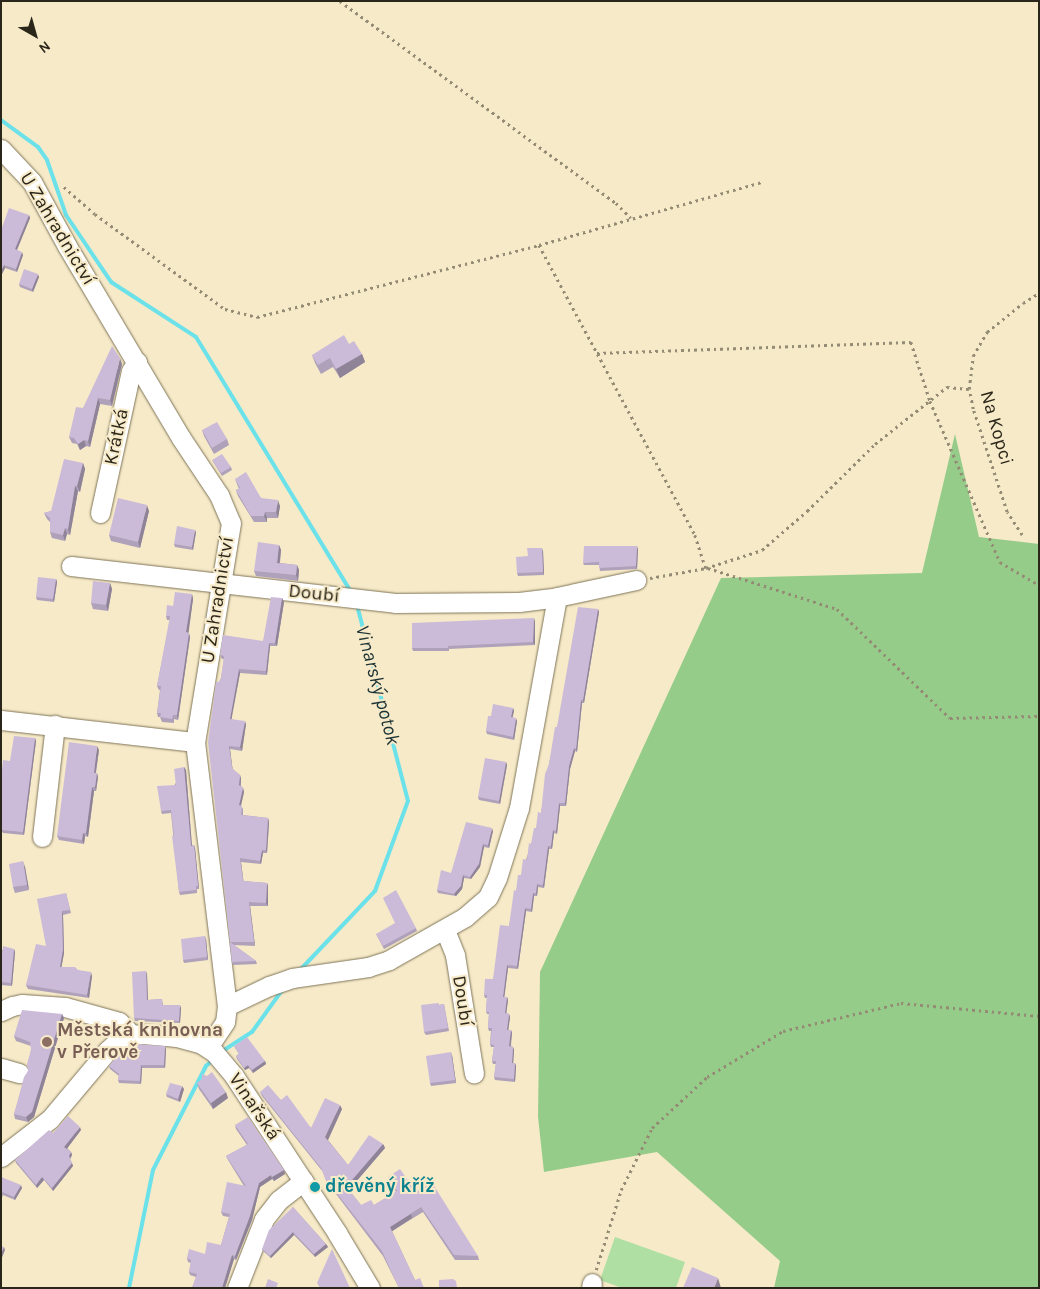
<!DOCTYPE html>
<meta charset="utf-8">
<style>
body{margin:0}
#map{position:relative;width:1040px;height:1289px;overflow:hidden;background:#f6eac9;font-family:Karla,sans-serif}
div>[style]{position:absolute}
.green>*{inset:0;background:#afdfa3}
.forest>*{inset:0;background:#96cc89}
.stream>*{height:4px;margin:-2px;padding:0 2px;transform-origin:2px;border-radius:2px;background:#6be1ea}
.path>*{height:2.5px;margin-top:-1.25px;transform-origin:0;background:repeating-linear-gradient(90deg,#948b74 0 2.5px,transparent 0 6.5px)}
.roads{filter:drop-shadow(0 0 1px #7f7457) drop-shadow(0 0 1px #7f7457)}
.minor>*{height:19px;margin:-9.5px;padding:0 9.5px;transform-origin:9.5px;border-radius:9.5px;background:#fff}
.wall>*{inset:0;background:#afa1ba}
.shaded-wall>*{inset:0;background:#8f8397}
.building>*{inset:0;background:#ccbbd8}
.dots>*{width:14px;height:14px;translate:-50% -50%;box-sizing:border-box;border:2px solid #f6eac9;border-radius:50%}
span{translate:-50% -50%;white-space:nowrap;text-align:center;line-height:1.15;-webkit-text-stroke:4px #f6eac9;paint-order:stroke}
.street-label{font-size:19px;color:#2b261a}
.education-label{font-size:19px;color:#785e54;font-weight:700}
.left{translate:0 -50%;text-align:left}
.culture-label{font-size:19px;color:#0d838f;font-weight:700}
.water-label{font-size:20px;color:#1d3234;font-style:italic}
.frame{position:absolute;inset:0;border:2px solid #2b261a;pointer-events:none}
.north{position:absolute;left:10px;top:10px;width:50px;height:50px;-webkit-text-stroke:4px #f6eac9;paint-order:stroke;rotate:142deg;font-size:14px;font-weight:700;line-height:20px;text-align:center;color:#2b261a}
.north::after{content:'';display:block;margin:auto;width:18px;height:22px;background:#2b261a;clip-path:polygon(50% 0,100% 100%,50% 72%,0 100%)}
</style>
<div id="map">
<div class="green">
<div style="clip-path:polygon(615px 1237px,685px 1262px,676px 1288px,622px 1288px,600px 1280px)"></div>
</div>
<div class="forest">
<div style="clip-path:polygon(955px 434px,979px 537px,1039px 544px,1039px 1288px,774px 1288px,780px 1261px,657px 1152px,544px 1172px,538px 1117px,540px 972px,721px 578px,922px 573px)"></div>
</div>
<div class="stream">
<div style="left:1px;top:120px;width:46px;rotate:36.1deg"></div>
<div style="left:38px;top:147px;width:16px;rotate:55deg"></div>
<div style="left:47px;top:160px;width:58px;rotate:70.9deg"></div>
<div style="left:66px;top:215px;width:81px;rotate:56.1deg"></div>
<div style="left:111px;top:282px;width:101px;rotate:32.9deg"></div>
<div style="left:196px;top:337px;width:298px;rotate:58.7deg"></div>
<div style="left:301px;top:969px;width:108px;rotate:-46.5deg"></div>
<div style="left:375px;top:891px;width:96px;rotate:-69.9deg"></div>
<div style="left:408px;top:801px;width:203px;rotate:-104.6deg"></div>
<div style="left:221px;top:1052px;width:37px;rotate:-33deg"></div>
<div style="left:252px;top:1032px;width:53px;rotate:-54.2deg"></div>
<div style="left:129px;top:1288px;width:120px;rotate:-78.5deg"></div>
<div style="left:153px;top:1170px;width:117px;rotate:-63deg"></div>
<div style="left:206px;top:1066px;width:11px;rotate:-41deg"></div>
</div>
<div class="path">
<div style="left:340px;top:1px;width:342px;rotate:36.2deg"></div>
<div style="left:616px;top:203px;width:21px;rotate:45deg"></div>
<div style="left:64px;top:187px;width:41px;rotate:41.1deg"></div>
<div style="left:95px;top:214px;width:161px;rotate:36.2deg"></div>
<div style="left:225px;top:309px;width:33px;rotate:14deg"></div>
<div style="left:257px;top:317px;width:291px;rotate:-14.3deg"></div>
<div style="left:539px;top:245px;width:232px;rotate:-15.8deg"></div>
<div style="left:539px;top:245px;width:329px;rotate:61.7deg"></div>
<div style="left:695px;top:535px;width:35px;rotate:72deg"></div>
<div style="left:597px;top:353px;width:314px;rotate:-2deg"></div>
<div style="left:911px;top:342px;width:62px;rotate:72.1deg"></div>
<div style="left:930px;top:401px;width:176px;rotate:66.5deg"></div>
<div style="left:1000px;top:562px;width:45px;rotate:30.5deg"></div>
<div style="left:1022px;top:535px;width:27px;rotate:-123deg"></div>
<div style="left:1007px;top:512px;width:108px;rotate:-108.3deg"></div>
<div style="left:973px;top:409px;width:20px;rotate:-101deg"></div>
<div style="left:969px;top:389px;width:33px;rotate:-83deg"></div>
<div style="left:973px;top:356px;width:28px;rotate:-60deg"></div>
<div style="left:987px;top:332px;width:46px;rotate:-38.9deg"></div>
<div style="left:1023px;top:303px;width:19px;rotate:-32deg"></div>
<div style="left:708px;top:568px;width:135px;rotate:17.6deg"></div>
<div style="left:837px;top:609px;width:157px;rotate:44deg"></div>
<div style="left:950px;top:718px;width:89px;rotate:-1.3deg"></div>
<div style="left:650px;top:578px;width:57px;rotate:-10.1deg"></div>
<div style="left:706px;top:568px;width:59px;rotate:-17.8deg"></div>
<div style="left:762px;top:550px;width:60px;rotate:-40.9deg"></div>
<div style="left:807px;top:511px;width:95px;rotate:-44.6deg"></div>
<div style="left:875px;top:444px;width:92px;rotate:-38.4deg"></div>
<div style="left:947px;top:387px;width:22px;rotate:5deg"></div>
<div style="left:596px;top:1270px;width:84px;rotate:-72.6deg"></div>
<div style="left:621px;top:1190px;width:69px;rotate:-63.4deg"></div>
<div style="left:652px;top:1128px;width:75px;rotate:-42.8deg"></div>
<div style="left:707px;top:1077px;width:89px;rotate:-31.2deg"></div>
<div style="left:783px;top:1031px;width:121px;rotate:-13.3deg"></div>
<div style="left:901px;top:1003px;width:139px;rotate:5.4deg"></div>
</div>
<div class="roads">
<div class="minor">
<div style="left:1px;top:149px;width:45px;rotate:46.8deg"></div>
<div style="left:32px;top:182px;width:73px;rotate:61.3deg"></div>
<div style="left:67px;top:246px;width:223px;rotate:59.3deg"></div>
<div style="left:181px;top:438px;width:69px;rotate:56.3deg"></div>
<div style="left:219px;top:495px;width:30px;rotate:67deg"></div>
<div style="left:231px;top:523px;width:222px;rotate:99.3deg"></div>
<div style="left:195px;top:742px;width:266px;rotate:83.1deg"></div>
<div style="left:227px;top:1006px;width:16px;rotate:97deg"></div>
<div style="left:225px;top:1022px;width:30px;rotate:124deg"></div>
<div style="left:100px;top:513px;width:145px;rotate:-77.7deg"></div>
<div style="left:131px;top:371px;width:11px;rotate:-56deg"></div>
<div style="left:71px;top:566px;width:326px;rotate:6.5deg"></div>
<div style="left:395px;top:603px;width:124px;rotate:-0.5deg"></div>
<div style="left:519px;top:602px;width:38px;rotate:-7deg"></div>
<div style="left:557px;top:597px;width:81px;rotate:-12.1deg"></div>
<div style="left:1px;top:720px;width:195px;rotate:6.5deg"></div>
<div style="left:42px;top:837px;width:113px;rotate:-83.4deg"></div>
<div style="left:445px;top:930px;width:27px;rotate:68deg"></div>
<div style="left:455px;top:955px;width:120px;rotate:80.9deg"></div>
<div style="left:227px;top:1006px;width:47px;rotate:-25.5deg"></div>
<div style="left:269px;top:986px;width:24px;rotate:-19deg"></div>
<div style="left:292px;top:978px;width:77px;rotate:-8.2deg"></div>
<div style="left:368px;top:967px;width:22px;rotate:-18deg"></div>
<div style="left:389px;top:960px;width:87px;rotate:-29.5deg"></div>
<div style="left:465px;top:917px;width:30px;rotate:-41deg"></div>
<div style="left:488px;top:897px;width:21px;rotate:-65deg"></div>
<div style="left:497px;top:878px;width:73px;rotate:-72.6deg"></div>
<div style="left:519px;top:808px;width:214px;rotate:-79.8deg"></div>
<div style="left:1px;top:1011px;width:12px;rotate:-24deg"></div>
<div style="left:12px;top:1006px;width:10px;rotate:-11deg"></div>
<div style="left:22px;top:1004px;width:43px;rotate:4deg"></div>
<div style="left:65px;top:1007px;width:56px;rotate:15.5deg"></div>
<div style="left:119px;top:1022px;width:18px;rotate:45deg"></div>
<div style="left:1px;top:1068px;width:19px;rotate:16deg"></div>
<div style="left:1px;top:1157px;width:62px;rotate:-37.8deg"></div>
<div style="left:50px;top:1119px;width:89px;rotate:-50deg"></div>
<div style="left:107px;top:1051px;width:18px;rotate:-43deg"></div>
<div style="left:120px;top:1039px;width:13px;rotate:-18deg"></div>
<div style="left:132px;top:1035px;width:11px;rotate:-5deg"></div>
<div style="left:143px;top:1034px;width:34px;rotate:5deg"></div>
<div style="left:177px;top:1037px;width:24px;rotate:15deg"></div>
<div style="left:200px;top:1043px;width:17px;rotate:33deg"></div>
<div style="left:214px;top:1052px;width:31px;rotate:50deg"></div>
<div style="left:234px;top:1076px;width:188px;rotate:56.7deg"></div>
<div style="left:337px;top:1233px;width:64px;rotate:59deg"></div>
<div style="left:237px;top:1288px;width:74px;rotate:-68.6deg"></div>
<div style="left:264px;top:1219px;width:24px;rotate:-52deg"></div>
<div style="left:279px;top:1200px;width:31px;rotate:-38deg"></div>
<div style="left:591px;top:1288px;width:5px;rotate:-79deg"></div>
</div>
</div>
<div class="wall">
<div style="clip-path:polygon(29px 215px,30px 218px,17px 250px,23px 255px,17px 272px,5px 268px,2px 274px,1px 274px,1px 230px)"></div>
<div style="clip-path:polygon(39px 277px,33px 292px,20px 287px,19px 284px)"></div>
<div style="clip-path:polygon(362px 354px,365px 362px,340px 378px,333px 367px,321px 374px,315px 363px,312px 355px)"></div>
<div style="clip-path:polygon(122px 364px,112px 406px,100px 404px,90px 447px,86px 446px,80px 450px,77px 444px,72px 443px,69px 437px,83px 408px)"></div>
<div style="clip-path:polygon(202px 430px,227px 439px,229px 445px,214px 454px,204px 436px)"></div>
<div style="clip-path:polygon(212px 460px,231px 467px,232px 470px,222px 476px)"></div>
<div style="clip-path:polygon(83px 463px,85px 469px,80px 492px,78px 491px,70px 535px,67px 534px,65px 541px,52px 538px,50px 532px,50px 522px,47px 519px,44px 513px,51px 511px)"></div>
<div style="clip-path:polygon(235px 479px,261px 498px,280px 506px,278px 518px,267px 518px,267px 522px,254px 522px,238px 496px,236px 490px,239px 489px)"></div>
<div style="clip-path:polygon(149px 511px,140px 548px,111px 541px,109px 535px)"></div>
<div style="clip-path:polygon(196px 532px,193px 550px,175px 547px,174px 544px)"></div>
<div style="clip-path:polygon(279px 545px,281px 550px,280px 563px,297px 565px,299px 570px,298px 581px,256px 576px,254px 571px)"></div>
<div style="clip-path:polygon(638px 549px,637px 569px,600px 571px,599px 565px,584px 565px,583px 563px)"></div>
<div style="clip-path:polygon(543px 551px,544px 575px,518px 576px,517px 573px,528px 556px)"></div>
<div style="clip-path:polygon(56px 579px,57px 582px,54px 602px,37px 600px,36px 597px)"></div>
<div style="clip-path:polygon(110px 583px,112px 589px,108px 611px,93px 609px,91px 603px)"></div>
<div style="clip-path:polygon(192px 594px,193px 599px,188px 633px,190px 637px,178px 720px,174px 719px,174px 723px,162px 722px,160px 717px,158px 717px,157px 713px,160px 690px,159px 690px,157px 686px,170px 620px,167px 620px,166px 616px,173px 606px)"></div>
<div style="clip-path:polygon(282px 598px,284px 602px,277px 646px,270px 646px,267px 675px,240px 673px,231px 719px,246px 724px,242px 751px,230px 749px,232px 769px,240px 775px,241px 779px,241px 786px,243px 788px,244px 792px,241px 806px,243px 809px,243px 815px,268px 818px,269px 822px,267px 853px,263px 853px,261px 864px,241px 862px,243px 881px,267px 883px,268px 886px,268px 906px,250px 906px,255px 946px,234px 945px,256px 961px,257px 964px,233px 965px,232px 962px,230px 943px,219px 682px,221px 678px,224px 659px,222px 659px,220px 655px,263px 641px)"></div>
<div style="clip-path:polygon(598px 609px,599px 612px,584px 703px,582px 703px,577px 752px,575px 751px,570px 769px,566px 806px,560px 806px,557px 834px,554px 833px,552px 849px,549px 849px,544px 888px,538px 887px,537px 896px,534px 896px,532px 912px,526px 911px,518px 969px,508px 968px,504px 997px,507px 997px,508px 1000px,506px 1013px,509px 1014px,510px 1017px,508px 1030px,511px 1030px,512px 1033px,511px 1046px,513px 1047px,514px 1050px,513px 1063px,515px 1063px,516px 1066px,515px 1082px,495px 1080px,494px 1077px,496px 1064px,493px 1064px,492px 1061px,494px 1047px,491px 1047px,490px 1044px,491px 1031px,489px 1031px,488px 1028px,489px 1014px,487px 1014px,486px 1011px,487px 998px,485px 998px,484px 995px,493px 979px,509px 926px,516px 891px,541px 813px,549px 764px,557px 727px)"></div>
<div style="clip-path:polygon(535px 621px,535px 645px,449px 649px,449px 651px,413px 651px,412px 648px)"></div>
<div style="clip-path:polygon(513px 708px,514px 711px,512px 717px,517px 721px,514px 740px,487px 734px,486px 731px,491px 716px)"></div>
<div style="clip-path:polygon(35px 738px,36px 741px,24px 835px,3px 833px,1px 830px,1px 779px,10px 761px)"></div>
<div style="clip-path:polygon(99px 750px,96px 773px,97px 773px,98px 777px,96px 791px,94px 791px,88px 837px,85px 836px,84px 844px,59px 840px,57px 836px)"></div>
<div style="clip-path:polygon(506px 762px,507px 765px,500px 804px,479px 800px,478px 797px)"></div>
<div style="clip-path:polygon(184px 767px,186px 770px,192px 845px,194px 845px,195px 848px,199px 889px,197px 889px,197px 893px,180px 895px,179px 892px,171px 813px,162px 814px,161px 811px)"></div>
<div style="clip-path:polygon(493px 831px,489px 848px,484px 847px,480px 867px,471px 879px,464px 878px,462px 889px,456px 896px,438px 893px,437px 890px,451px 873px)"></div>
<div style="clip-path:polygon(25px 867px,29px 890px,15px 893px,13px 887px)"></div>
<div style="clip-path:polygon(66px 893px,71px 913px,63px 915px,64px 953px,61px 967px,78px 970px,92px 976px,89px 998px,28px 989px,26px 985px,46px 946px)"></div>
<div style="clip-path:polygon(416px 928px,417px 931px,384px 949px,376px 934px)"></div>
<div style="clip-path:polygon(206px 939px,208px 960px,184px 963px,183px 960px)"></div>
<div style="clip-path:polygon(14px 949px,15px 952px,12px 986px,1px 985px,1px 950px)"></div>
<div style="clip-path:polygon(147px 974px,148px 1000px,162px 999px,163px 1005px,181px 1008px,180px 1023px,135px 1021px,134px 1018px)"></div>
<div style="clip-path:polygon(438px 1003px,439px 1005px,444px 1004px,449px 1031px,426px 1035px,424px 1032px)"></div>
<div style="clip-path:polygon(62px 1014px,64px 1018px,34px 1117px,28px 1122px,15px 1119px,14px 1114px,28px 1071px,31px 1050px,31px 1046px,16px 1041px,14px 1036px)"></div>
<div style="clip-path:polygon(234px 1046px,265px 1061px,266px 1064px,253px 1073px,249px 1068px,245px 1070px,237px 1059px,236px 1056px,239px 1054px)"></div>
<div style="clip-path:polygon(166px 1049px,165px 1068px,142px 1068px,141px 1084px,119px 1083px,118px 1080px,119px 1076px,110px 1069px,109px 1066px)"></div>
<div style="clip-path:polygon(452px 1055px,456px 1083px,431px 1086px,430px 1083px)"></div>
<div style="clip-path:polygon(197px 1083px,228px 1098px,213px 1109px,199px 1089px)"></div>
<div style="clip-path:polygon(184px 1089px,180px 1102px,167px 1097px,166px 1094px)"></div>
<div style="clip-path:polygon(260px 1092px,281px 1100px,311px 1128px,342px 1109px,328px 1140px,348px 1165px,383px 1144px,385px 1148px,349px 1190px,361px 1205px,374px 1205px,396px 1192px,389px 1181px,388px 1177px,416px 1192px,478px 1256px,479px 1260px,455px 1260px,423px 1212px,392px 1231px,415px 1280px,424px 1288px,399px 1288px,383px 1256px,333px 1190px,330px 1192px,323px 1172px,262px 1096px)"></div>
<div style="clip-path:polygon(235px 1125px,284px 1170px,285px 1174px,274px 1181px,272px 1179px,260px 1187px,252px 1220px,236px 1260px,234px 1259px,225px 1288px,192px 1288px,196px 1277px,190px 1275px,189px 1272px,191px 1263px,188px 1262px,187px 1258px,205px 1254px,221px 1245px,229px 1217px,223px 1216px,221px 1212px,244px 1186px,228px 1160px,226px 1156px,247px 1145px,236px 1129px)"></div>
<div style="clip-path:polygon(81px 1130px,67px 1148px,71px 1152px,72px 1155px,70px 1159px,73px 1166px,53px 1191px,44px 1180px,37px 1188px,16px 1163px,15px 1160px,53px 1133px)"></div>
<div style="clip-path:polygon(1px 1177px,22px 1188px,15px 1200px,3px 1195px,1px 1200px)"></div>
<div style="clip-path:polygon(293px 1207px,326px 1244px,328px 1247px,315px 1257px,294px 1235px,271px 1258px,263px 1251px,262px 1249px)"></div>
</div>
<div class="shaded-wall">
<div style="clip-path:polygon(29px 215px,30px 218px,16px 252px,15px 249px)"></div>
<div style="clip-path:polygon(22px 252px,23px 255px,17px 272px,16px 269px)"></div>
<div style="clip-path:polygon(4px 265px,5px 268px,2px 274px,1px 271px)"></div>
<div style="clip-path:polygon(38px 274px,39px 277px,33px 292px,32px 289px)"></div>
<div style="clip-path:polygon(362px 354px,365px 362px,340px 378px,336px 369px)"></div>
<div style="clip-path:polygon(120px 358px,122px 364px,112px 406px,110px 400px)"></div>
<div style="clip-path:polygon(98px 398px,100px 404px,90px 447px,88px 441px)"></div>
<div style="clip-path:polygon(84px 440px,86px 446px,80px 450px,78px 444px)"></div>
<div style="clip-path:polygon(83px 463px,85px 469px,80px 492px,77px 486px)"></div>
<div style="clip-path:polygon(75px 486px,78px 491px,70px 535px,68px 529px)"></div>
<div style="clip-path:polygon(278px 500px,280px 506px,278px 518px,276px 512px)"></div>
<div style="clip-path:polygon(147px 505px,149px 511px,140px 548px,138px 542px)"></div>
<div style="clip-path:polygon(265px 512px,267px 518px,267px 522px,264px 516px)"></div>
<div style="clip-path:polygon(65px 528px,67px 534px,65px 541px,63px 535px)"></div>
<div style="clip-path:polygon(195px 530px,196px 532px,193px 550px,192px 547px)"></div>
<div style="clip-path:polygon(279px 545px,281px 550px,279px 568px,277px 563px)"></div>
<div style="clip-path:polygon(637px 546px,638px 549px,637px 569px,636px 566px)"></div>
<div style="clip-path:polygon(542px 548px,543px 551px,544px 575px,543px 572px)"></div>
<div style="clip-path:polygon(297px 565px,299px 570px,298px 581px,296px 575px)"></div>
<div style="clip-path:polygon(56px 579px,57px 582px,54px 602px,53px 599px)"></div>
<div style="clip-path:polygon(110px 583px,112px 589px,108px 611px,106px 605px)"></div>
<div style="clip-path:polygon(192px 594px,193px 599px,188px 637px,186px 632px)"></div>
<div style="clip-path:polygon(282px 598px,284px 602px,277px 646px,275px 643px)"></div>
<div style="clip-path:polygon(598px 609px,599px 612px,584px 703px,583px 700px)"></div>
<div style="clip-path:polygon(534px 618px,535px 621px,535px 645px,533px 642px)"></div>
<div style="clip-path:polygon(189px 633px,190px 637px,178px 720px,177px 715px)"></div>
<div style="clip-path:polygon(269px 643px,270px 646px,267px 675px,266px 671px)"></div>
<div style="clip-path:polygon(239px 669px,240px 673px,231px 722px,230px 719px)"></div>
<div style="clip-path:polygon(581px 700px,582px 703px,577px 752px,576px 749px)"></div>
<div style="clip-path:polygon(513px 708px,514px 711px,512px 720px,511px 717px)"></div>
<div style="clip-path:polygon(516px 718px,517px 721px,514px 740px,513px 737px)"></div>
<div style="clip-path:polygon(245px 721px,246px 724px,242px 751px,240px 747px)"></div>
<div style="clip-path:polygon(35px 738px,36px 741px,24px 835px,23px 832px)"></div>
<div style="clip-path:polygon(97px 746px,99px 750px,95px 777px,94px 773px)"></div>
<div style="clip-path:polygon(229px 746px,230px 749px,233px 772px,232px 768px)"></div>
<div style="clip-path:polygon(574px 748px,575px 751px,570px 769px,566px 806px,565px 803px,569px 766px)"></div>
<div style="clip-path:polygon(506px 762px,507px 765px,500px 804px,499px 801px)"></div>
<div style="clip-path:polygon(184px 767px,186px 770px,192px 848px,191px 846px)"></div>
<div style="clip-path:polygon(97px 773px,98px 777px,96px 791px,95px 787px)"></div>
<div style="clip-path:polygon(240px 775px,241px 779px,240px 788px,239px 785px)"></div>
<div style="clip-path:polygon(92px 787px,94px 791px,88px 837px,86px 833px)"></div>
<div style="clip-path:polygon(243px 788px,244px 792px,240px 809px,239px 805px)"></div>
<div style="clip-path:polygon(559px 803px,560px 806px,557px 834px,556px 831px)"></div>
<div style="clip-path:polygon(268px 818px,269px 822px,267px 853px,266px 850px)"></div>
<div style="clip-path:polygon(492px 828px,493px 831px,489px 848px,488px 845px)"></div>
<div style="clip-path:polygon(553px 830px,554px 833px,552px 849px,551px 846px)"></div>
<div style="clip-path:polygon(83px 833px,85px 836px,84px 844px,82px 840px)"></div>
<div style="clip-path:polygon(483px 844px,484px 847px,480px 867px,471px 879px,470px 877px)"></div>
<div style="clip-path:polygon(194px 845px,195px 848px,199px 889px,198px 886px)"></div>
<div style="clip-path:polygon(548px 846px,549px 849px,544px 888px,543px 885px)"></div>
<div style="clip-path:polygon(262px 850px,263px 853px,261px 864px,260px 861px)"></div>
<div style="clip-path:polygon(240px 858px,241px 862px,244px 885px,243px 881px)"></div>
<div style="clip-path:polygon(23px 861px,25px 867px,29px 890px,27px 885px)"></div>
<div style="clip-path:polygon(463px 875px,464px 878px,462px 889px,456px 896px,454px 894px)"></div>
<div style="clip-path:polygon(267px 883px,268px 886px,268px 906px,266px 903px)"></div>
<div style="clip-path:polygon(537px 884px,538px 887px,537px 896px,536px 893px)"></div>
<div style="clip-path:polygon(533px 893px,534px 896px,532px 912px,531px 909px)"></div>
<div style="clip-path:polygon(249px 902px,250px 906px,255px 946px,254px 942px)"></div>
<div style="clip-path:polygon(525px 908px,526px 911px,518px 969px,517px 966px)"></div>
<div style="clip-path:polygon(62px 911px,63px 915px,64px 953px,61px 970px,60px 967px)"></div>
<div style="clip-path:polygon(205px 936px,206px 939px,208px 960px,207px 957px)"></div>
<div style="clip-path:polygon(14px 949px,15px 952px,12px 986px,11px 983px)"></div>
<div style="clip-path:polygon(507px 965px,508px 968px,504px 1000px,503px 997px)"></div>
<div style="clip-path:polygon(146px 971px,147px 974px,148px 1003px,147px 1000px)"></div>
<div style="clip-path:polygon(91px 972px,92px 976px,89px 998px,87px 995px)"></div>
<div style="clip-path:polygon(507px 997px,508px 1000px,506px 1016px,505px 1013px)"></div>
<div style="clip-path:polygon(180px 1005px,181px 1008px,180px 1023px,179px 1021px)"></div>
<div style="clip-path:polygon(62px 1014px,64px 1018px,34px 1117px,28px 1122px,26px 1117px)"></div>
<div style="clip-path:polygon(509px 1014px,510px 1017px,508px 1033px,507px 1030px)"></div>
<div style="clip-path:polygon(511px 1030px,512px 1033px,510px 1049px,509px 1046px)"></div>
<div style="clip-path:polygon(165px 1046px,166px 1049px,165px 1068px,164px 1065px)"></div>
<div style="clip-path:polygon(513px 1047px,514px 1050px,513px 1066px,512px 1063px)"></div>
<div style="clip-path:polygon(451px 1052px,452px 1055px,456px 1083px,455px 1080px)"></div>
<div style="clip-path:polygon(265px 1061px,266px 1064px,253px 1073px,252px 1070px)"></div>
<div style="clip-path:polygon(515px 1063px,516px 1066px,515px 1082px,514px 1079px)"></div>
<div style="clip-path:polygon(141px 1065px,142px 1068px,141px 1084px,140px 1081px)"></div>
<div style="clip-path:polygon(248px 1065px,249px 1068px,245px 1070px,244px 1068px)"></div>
<div style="clip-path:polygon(182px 1086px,184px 1089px,180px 1102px,178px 1099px)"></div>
<div style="clip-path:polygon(226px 1092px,228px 1098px,213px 1109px,211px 1103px)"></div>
<div style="clip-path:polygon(340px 1105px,342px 1109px,327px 1142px,325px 1137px)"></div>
<div style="clip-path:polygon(80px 1127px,81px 1130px,66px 1150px,64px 1147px)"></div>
<div style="clip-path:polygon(383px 1144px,385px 1148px,348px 1191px,346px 1187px)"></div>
<div style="clip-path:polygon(71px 1152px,72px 1155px,70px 1159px,69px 1156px)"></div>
<div style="clip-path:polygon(72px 1163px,73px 1166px,53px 1191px,52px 1188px)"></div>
<div style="clip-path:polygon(284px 1170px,285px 1174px,274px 1181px,272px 1177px)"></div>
<div style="clip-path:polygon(271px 1175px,272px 1179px,260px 1187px,252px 1220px,236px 1260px,235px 1256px,259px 1183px)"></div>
<div style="clip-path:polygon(42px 1177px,44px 1180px,37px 1188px,36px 1185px)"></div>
<div style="clip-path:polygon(21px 1185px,22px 1188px,15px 1200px,14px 1197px)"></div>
<div style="clip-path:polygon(331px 1186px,333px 1190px,330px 1192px,329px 1188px)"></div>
<div style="clip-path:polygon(411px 1214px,412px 1218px,391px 1232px,390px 1227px)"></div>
<div style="clip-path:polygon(293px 1232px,294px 1235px,271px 1258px,270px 1256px)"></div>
<div style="clip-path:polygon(326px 1244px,328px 1247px,315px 1257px,314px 1254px)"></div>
<div style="clip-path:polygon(4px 1247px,5px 1250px,1px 1260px,1px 1253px)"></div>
<div style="clip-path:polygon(232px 1255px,234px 1259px,225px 1288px,222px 1288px)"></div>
<div style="clip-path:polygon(718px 1278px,721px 1288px,714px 1288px)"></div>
</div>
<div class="building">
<div style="clip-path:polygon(9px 208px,29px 215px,15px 249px,22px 252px,16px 269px,4px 265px,1px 271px,1px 230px)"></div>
<div style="clip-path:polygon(24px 269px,38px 274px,32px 289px,19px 284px)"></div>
<div style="clip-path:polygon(344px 335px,349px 344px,354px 341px,362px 354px,336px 369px,330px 358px,318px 365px,312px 355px)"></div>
<div style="clip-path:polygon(112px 346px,120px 358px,110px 400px,98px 398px,88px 441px,84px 440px,78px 444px,74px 438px,69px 437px,76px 407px,83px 408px)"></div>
<div style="clip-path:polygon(217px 422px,227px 439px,212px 448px,202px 430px)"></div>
<div style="clip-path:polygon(222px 454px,231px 467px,221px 473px,212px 460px)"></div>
<div style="clip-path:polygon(64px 459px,83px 463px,77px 486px,75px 486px,68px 529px,65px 528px,63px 535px,50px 532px,50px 518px,44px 513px,51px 511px)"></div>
<div style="clip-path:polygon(246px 472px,261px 498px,278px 500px,276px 512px,265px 512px,264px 516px,251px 516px,236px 490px,240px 488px,235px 479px)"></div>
<div style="clip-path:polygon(118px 498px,147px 505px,138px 542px,109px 535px)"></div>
<div style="clip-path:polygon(177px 526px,195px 530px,192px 547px,174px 544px)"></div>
<div style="clip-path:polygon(258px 542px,279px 545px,277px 563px,297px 565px,296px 575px,254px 571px)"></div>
<div style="clip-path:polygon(584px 546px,637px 546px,636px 566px,599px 568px,599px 562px,583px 563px)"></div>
<div style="clip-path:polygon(527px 548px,542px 548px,543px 572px,517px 573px,516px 557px,528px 556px)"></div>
<div style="clip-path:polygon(38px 577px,56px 579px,53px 599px,36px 597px)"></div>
<div style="clip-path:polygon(93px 581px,110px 583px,106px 605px,91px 603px)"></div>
<div style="clip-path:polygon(175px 592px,192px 594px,186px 632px,189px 633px,177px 715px,173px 715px,172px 719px,160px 717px,161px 713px,157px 713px,161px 686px,157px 686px,170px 616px,166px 616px,167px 605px,173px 606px)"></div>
<div style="clip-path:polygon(271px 597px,282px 598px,275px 643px,269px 643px,266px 671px,239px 669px,230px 719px,245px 721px,240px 747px,229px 746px,232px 768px,240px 775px,239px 785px,243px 788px,239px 805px,242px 806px,241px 815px,268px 818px,266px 850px,262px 850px,260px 861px,240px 858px,243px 881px,267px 883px,266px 903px,249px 902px,254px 942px,230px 942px,208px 742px,216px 682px,219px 682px,221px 678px,224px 656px,220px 655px,223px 635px,263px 641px)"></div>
<div style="clip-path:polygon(578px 607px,598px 609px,583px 700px,581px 700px,576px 749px,574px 748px,569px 766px,565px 803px,559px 803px,556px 831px,553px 830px,551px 846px,548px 846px,543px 885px,537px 884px,536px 893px,533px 893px,531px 909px,525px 908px,517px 966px,507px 965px,503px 997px,507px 997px,505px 1013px,509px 1014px,507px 1030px,511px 1030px,509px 1046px,513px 1047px,512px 1063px,515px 1063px,514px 1079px,494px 1077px,496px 1061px,492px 1061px,494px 1045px,490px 1044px,492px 1028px,488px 1028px,489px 1012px,486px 1011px,487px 995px,484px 995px,485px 979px,493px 979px,500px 925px,509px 926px,514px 890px,516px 891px,518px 875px,521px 875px,523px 859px,527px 860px,529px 843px,531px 844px,534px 828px,536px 828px,538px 812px,541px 813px,545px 774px,549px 764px,555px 727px,557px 727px)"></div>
<div style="clip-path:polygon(534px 618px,533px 642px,448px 646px,448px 648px,412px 648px,412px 623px)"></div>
<div style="clip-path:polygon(493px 704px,513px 708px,511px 717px,516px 718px,513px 737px,486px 731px,488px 716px,491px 716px)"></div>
<div style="clip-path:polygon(14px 736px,35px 738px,23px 832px,2px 830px,2px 827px,1px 827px,1px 779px,3px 760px,10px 761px)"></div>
<div style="clip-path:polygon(69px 742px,97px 746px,94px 773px,97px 773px,95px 787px,92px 787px,86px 833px,83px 833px,82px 840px,57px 836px)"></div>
<div style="clip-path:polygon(485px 758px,506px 762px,499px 801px,478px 797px)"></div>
<div style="clip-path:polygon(184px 767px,191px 846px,194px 845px,198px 886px,196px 886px,196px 890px,179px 892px,172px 836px,174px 836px,171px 810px,161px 811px,157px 786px,176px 785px,174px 769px)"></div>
<div style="clip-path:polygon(466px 822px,492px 828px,488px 845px,483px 844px,479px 864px,470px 877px,463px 875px,461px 886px,454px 894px,437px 890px,441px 870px,451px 873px)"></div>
<div style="clip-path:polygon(23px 861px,27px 885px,13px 887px,9px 864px)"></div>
<div style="clip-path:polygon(396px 890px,416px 928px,383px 946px,376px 934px,395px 923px,383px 898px)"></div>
<div style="clip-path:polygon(66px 893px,70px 910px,62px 911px,63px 950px,60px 967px,75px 967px,78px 970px,91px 972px,87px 995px,26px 985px,36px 944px,46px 946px,37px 899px)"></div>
<div style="clip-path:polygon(205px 936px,207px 957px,183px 960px,181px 939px)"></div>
<div style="clip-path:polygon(230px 942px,256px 961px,232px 962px)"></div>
<div style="clip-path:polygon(3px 946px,14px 949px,11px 983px,1px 982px,1px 950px,3px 951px)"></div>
<div style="clip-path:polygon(146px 971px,147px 1000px,162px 999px,162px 1005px,180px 1005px,179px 1021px,134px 1018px,132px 972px)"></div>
<div style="clip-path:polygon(438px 1003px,439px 1005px,444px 1004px,448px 1028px,424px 1032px,421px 1005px)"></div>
<div style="clip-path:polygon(22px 1010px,62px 1014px,32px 1112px,26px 1117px,14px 1114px,24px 1077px,28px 1071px,27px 1064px,31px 1050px,30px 1042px,14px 1036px)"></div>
<div style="clip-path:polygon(247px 1037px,265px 1061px,252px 1070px,248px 1065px,244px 1068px,236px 1056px,239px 1054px,234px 1046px)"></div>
<div style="clip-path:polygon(130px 1044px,165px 1046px,164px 1065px,141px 1065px,140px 1081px,118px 1080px,119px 1074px,109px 1066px,118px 1055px)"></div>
<div style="clip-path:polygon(451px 1052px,455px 1080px,430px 1083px,426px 1056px)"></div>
<div style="clip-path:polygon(212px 1072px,226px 1092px,211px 1103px,197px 1083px,202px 1079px,202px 1074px,207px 1076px)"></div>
<div style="clip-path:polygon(170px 1083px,182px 1086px,178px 1099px,166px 1094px)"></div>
<div style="clip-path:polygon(268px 1085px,281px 1100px,287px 1095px,311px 1128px,325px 1098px,340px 1105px,325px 1137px,348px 1165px,369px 1135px,383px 1144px,346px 1187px,361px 1205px,371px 1200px,374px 1205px,397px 1191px,388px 1177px,400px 1169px,416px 1192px,431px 1181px,478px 1256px,454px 1255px,421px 1207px,390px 1227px,415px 1280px,420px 1278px,424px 1288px,399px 1288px,382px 1251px,331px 1186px,329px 1188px,321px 1168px,260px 1092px)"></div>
<div style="clip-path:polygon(68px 1116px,80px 1127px,64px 1147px,71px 1152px,69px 1156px,72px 1163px,52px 1188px,42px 1177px,36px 1185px,15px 1160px,49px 1130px,53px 1133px)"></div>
<div style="clip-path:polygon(248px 1117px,284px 1170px,272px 1177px,271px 1175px,259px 1183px,250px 1216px,235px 1256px,232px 1255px,222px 1288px,192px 1288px,197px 1274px,189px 1272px,191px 1260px,187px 1258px,189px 1249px,205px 1254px,207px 1242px,221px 1245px,230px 1214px,221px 1212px,227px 1182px,246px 1186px,226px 1156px,248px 1144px,235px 1125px)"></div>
<div style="clip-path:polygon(1px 1177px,21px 1185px,14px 1197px,2px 1192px,1px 1194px)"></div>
<div style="clip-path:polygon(293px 1207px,326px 1244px,314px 1254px,293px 1232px,270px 1256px,262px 1249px,269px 1230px)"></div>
<div style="clip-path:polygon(1px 1246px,4px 1247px,1px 1253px)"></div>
<div style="clip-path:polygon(332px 1249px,350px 1288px,320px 1288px,317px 1283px)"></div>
<div style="clip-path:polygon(692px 1267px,718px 1278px,714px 1288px,683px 1288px)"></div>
<div style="clip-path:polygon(268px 1279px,278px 1283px,276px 1288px,265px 1288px)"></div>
<div style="clip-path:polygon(453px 1279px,456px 1281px,457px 1288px,439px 1288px,439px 1280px)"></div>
</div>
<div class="dots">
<div style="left:47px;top:1042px;background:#8d6e63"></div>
<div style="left:315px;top:1187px;background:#0f9aa8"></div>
</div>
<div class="street-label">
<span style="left:57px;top:229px;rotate:59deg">U Zahradnictví</span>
<span style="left:996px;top:428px;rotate:74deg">Na Kopci</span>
<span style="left:117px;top:437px;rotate:-78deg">Krátká</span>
<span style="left:314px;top:594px;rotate:6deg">Doubí</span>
<span style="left:218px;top:600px;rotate:-81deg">U Zahradnictví</span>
<span style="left:462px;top:1001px;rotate:81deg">Doubí</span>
<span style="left:254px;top:1107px;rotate:56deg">Vinařská</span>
</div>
<div class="education-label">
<span class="left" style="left:57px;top:1042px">Městská knihovna<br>v Přerově</span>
</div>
<div class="culture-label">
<span class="left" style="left:325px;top:1187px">dřevěný kříž</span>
</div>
<div class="water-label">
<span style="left:378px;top:685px;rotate:75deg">Vinarský potok</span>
</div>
<div class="frame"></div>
<div class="north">N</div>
</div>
